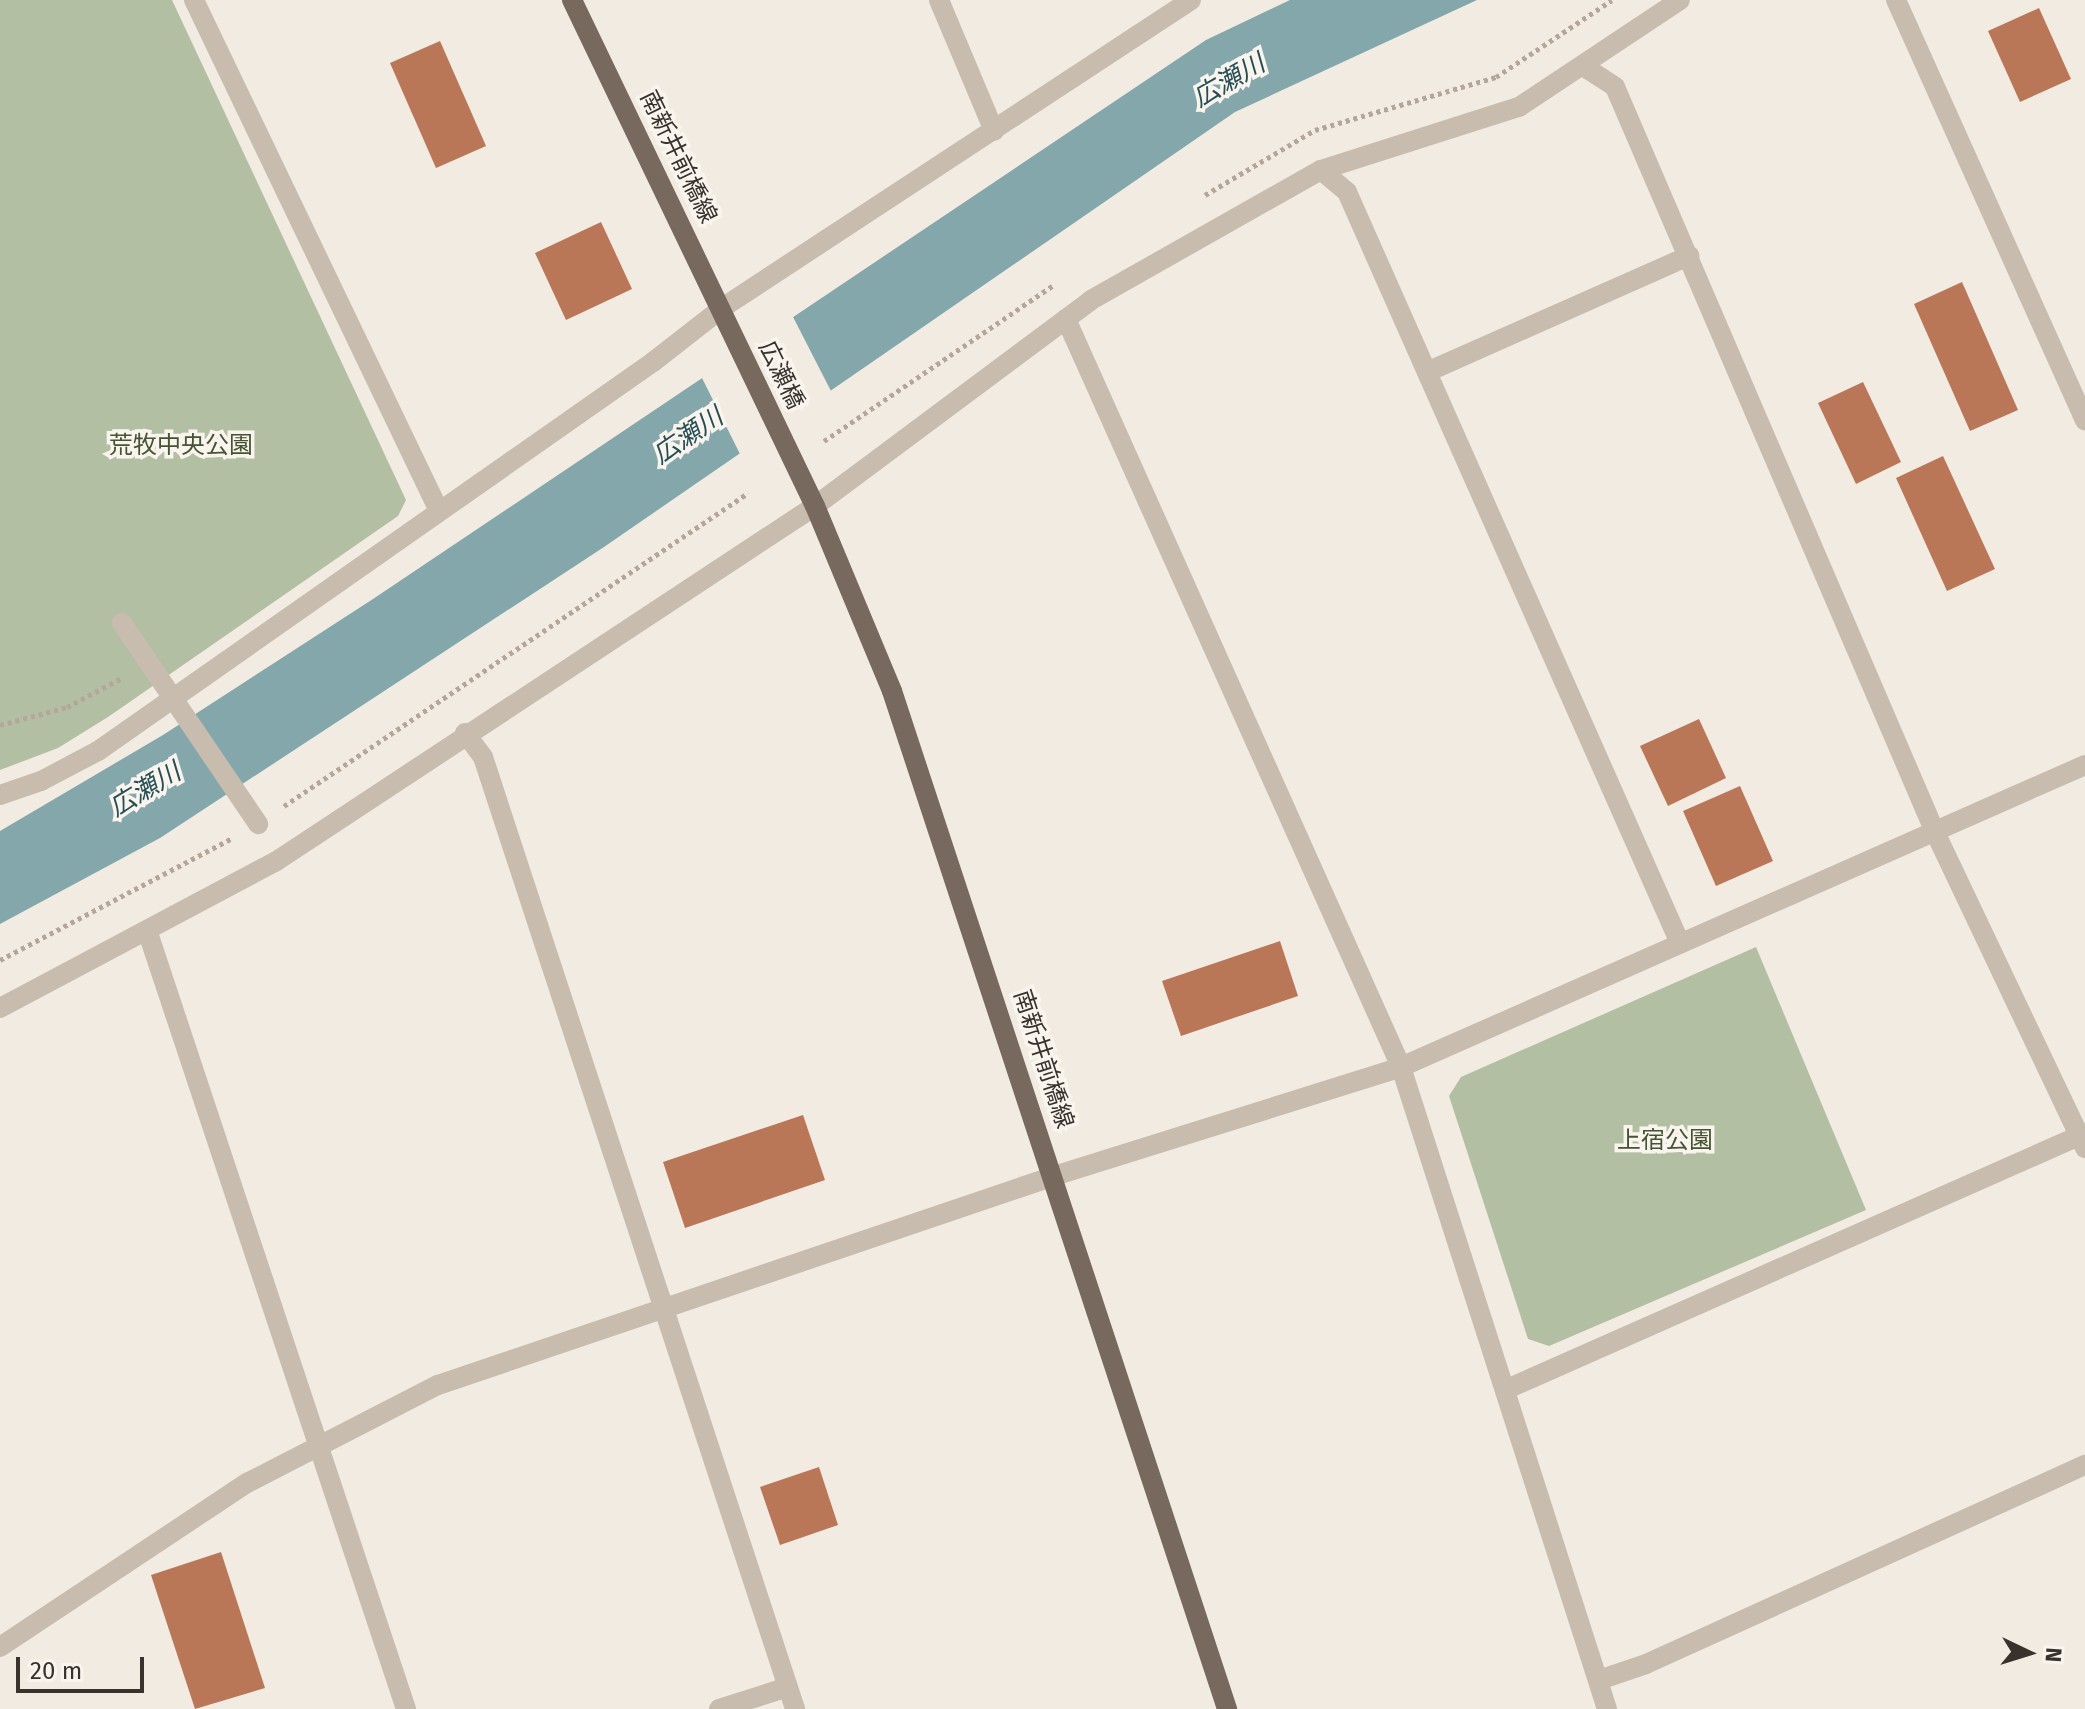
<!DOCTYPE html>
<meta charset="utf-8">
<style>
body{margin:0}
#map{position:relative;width:2085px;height:1709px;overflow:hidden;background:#f1ebe2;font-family:"Fira Sans","Noto Sans JP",sans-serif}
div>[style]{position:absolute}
.green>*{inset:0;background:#b3bfa3}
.water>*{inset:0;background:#84a7ab}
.pier>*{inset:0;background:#f1ebe2}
.building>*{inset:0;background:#b97758}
.path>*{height:5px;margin-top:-2.5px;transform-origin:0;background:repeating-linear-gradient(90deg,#b4a799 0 4px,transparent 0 8px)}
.minor>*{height:20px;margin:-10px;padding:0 10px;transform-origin:10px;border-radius:10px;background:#c8bcaf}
.major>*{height:20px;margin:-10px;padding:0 10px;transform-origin:10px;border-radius:10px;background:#78695f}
span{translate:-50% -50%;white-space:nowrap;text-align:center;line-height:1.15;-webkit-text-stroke:7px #f9f5ee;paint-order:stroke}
.street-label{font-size:24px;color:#38312c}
.park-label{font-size:24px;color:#455432}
.water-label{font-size:26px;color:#264f55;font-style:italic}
.north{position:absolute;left:1989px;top:1613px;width:80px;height:80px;-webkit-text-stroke:6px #f9f5ee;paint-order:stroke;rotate:94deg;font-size:22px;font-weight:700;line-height:32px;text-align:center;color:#38312c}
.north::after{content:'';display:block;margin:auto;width:28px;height:36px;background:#38312c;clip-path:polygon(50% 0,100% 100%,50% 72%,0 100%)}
.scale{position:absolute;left:16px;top:1657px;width:128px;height:36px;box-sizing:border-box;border:4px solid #38312c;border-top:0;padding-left:10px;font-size:24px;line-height:28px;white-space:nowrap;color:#38312c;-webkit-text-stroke:6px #f9f5ee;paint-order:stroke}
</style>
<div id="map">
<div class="green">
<div style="clip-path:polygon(0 0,172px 0,406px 500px,398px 516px,108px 717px,58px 748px,0 770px)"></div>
<div style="clip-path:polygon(1756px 947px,1866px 1210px,1549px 1346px,1528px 1339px,1449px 1096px,1461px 1077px)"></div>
</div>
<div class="water">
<div style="clip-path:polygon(1290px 0,1477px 0,1235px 112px,604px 547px,160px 838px,0 924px,0 831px,163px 735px,373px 599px,1206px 40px)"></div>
</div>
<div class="pier">
<div style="clip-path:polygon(791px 313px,832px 393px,741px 456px,700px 374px)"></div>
</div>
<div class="building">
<div style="clip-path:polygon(2039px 8px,2071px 79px,2020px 102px,1988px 31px)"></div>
<div style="clip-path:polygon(440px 41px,486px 146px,436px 168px,390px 63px)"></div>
<div style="clip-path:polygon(601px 222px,632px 289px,566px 320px,535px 253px)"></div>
<div style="clip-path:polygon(1962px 282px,2018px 410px,1970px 431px,1914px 304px)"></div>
<div style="clip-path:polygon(1863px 382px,1901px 462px,1856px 484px,1818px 403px)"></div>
<div style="clip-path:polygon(1943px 456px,1995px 569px,1947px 591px,1896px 478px)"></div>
<div style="clip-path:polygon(1699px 719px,1726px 778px,1668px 806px,1640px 746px)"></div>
<div style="clip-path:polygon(1740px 786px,1773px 861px,1716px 886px,1683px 811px)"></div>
<div style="clip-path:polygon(1280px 941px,1298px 996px,1181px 1036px,1162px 981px)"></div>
<div style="clip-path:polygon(803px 1115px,825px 1180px,685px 1228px,663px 1162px)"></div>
<div style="clip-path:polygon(819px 1467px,838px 1525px,780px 1545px,760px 1487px)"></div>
<div style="clip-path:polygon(221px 1552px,265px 1688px,195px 1709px,151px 1575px)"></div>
</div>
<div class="path">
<div style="left:1205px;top:195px;width:128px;rotate:-30.6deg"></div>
<div style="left:1315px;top:130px;width:189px;rotate:-16.3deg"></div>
<div style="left:1496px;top:77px;width:139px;rotate:-33.6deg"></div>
<div style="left:824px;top:441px;width:276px;rotate:-34.2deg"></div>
<div style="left:0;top:725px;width:69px;rotate:-15deg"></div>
<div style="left:67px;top:707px;width:62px;rotate:-27.8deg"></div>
<div style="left:284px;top:806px;width:560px;rotate:-34deg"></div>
<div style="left:0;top:960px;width:262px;rotate:-27.7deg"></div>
</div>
<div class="minor">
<div style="left:194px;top:0;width:567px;rotate:64.38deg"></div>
<div style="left:939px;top:0;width:142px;rotate:67.2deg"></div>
<div style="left:1896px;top:0;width:461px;rotate:65.8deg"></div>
<div style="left:1583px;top:66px;width:38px;rotate:33deg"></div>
<div style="left:1615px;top:87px;width:811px;rotate:66.76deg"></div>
<div style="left:1935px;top:832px;width:350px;rotate:64.6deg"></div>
<div style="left:1321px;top:170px;width:34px;rotate:40deg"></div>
<div style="left:1347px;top:192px;width:822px;rotate:66.09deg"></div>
<div style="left:1066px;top:319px;width:820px;rotate:65.87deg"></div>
<div style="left:1401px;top:1067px;width:674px;rotate:72.21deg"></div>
<div style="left:1427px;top:372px;width:287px;rotate:-23.9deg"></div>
<div style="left:122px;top:623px;width:243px;rotate:55.9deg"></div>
<div style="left:465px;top:733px;width:30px;rotate:53deg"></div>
<div style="left:483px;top:757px;width:1002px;rotate:71.85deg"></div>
<div style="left:0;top:795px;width:43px;rotate:-18.9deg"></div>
<div style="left:41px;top:781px;width:64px;rotate:-27.8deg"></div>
<div style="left:98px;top:751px;width:678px;rotate:-35.03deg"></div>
<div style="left:653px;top:362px;width:88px;rotate:-38deg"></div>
<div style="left:722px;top:308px;width:561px;rotate:-33.29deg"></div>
<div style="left:148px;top:933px;width:818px;rotate:71.61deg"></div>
<div style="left:0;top:1008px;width:311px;rotate:-28deg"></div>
<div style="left:275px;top:862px;width:647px;rotate:-33.4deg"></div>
<div style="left:815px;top:506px;width:344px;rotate:-36.7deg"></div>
<div style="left:1091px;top:300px;width:264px;rotate:-29.5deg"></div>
<div style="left:1321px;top:170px;width:208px;rotate:-17.7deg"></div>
<div style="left:1519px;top:107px;width:193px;rotate:-33.6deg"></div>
<div style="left:1507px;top:1389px;width:625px;rotate:-23.86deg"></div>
<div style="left:0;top:1647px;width:296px;rotate:-33.6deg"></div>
<div style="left:247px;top:1483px;width:215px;rotate:-27.2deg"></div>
<div style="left:438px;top:1385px;width:650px;rotate:-18.74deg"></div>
<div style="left:1054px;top:1176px;width:364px;rotate:-17.4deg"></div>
<div style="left:1401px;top:1067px;width:748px;rotate:-23.82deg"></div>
<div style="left:1602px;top:1679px;width:46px;rotate:-18.8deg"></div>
<div style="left:1646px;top:1664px;width:482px;rotate:-24.4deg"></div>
<div style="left:719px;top:1709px;width:72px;rotate:-17.7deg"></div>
</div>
<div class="major">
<div style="left:572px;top:0;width:561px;rotate:64.35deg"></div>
<div style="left:815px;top:506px;width:200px;rotate:67.4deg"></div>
<div style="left:892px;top:691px;width:1072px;rotate:71.78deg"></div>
</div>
<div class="street-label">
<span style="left:678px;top:157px;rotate:64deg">南新井前橋線</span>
<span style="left:781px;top:375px;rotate:64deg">広瀬橋</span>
<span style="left:1043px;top:1059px;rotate:72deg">南新井前橋線</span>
</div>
<div class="park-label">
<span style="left:181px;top:446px">荒牧中央公園</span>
<span style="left:1665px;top:1141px">上宿公園</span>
</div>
<div class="water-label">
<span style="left:1229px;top:81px;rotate:-30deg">広瀬川</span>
<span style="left:688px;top:436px;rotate:-34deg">広瀬川</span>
<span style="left:145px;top:790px;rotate:-31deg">広瀬川</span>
</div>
<div class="north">N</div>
<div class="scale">20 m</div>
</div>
